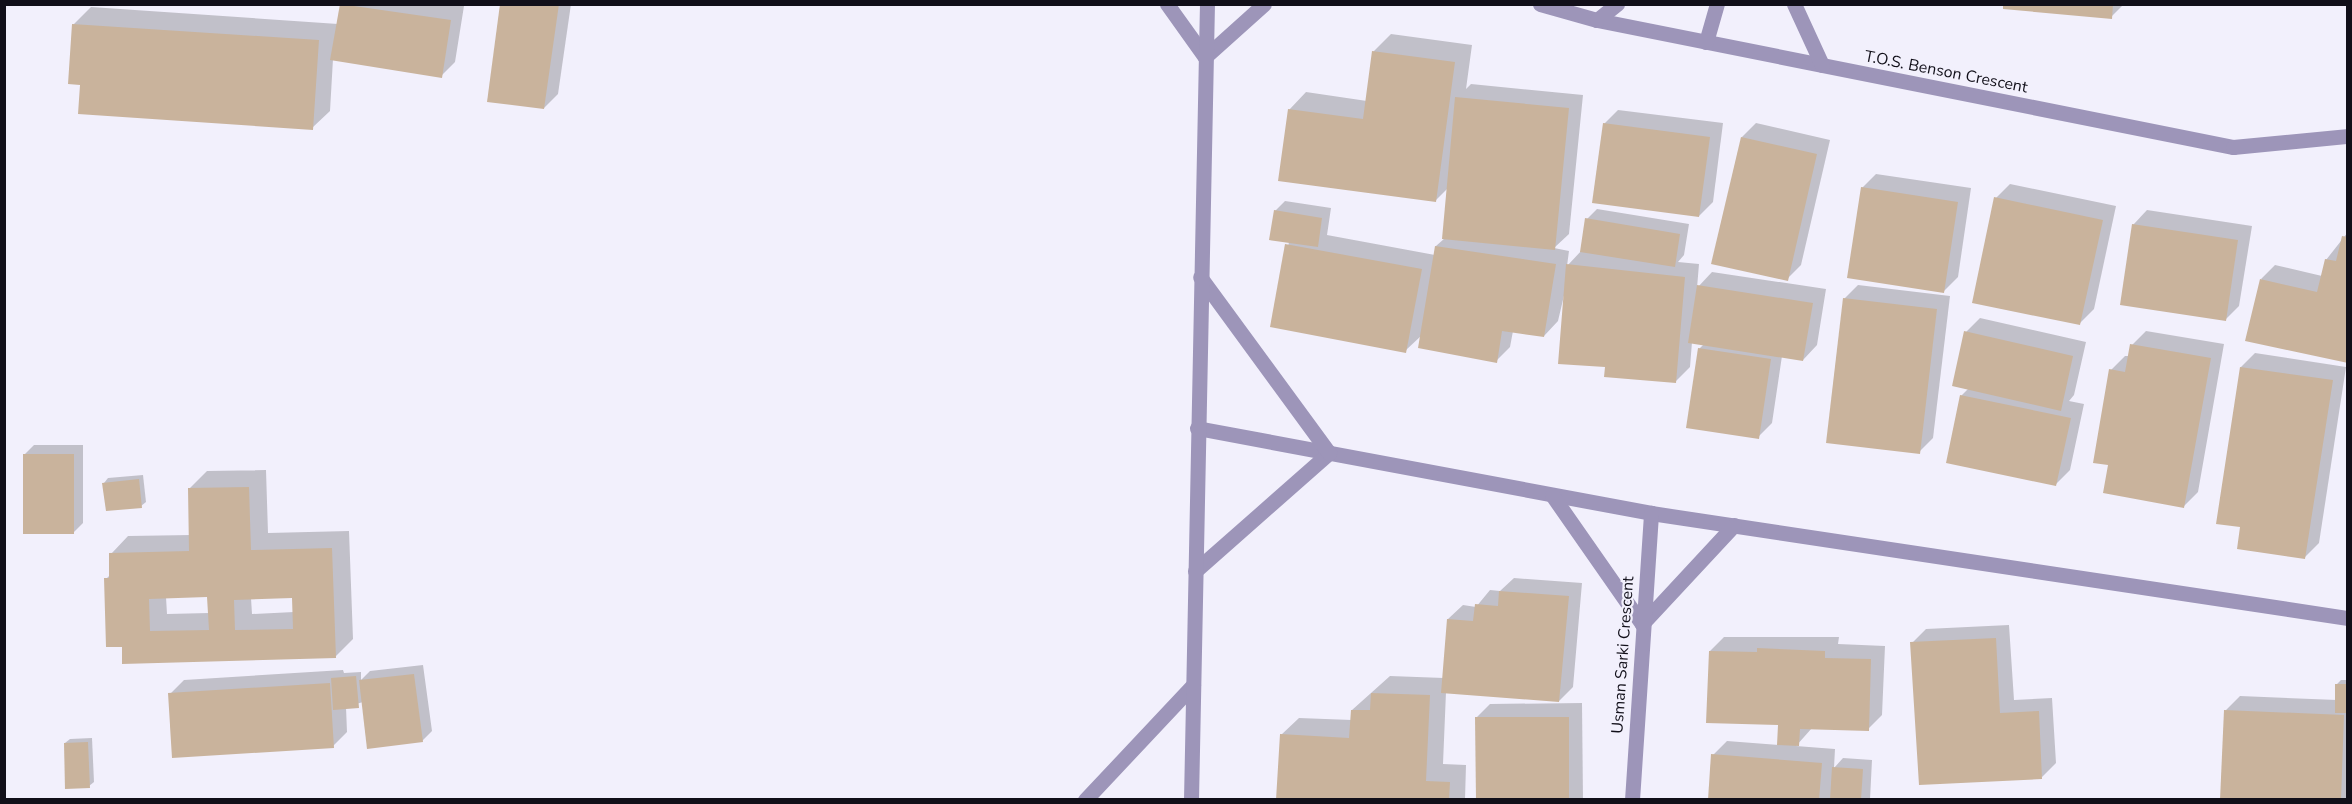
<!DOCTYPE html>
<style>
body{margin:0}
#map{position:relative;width:2352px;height:804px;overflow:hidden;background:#f2f0fc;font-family:"Nunito Sans",sans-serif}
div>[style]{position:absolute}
.shadow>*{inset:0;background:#0003}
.building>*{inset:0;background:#c9b39c}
.street>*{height:15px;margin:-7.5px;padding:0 7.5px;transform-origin:7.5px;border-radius:7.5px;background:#9d95b9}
span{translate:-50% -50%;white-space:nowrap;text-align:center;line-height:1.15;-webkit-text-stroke:4.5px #f2f0fc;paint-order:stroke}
.street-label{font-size:16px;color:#110f19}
.frame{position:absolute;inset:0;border:6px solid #110f19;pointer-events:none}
</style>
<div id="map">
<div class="shadow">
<div style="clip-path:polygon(341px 4px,464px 6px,455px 62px,441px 76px,333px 59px,330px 111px,312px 128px,81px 83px,73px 25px,91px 7px,338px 24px)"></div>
<div style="clip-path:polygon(502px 4px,571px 4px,558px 94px,544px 108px)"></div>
<div style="clip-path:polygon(2005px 4px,2124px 4px,2111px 17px)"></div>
<div style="clip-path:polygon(1391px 34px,1472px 45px,1466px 89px,1471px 84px,1583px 95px,1569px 234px,1554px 248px,1569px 251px,1567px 266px,1582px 250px,1587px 219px,1597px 209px,1689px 224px,1684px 255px,1678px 262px,1699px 264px,1697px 288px,1712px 272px,1826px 289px,1817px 345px,1803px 360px,1782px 356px,1772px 423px,1758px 437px,1699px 349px,1704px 344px,1692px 342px,1690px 367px,1676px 381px,1607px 366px,1566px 287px,1558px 321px,1544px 336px,1513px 331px,1510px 347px,1496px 361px,1422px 335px,1405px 351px,1272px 326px,1289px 242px,1275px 211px,1285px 201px,1331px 208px,1327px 235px,1435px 255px,1436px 246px,1445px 238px,1448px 188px,1436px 200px,1289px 110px,1306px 92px,1367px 101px,1373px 52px)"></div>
<div style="clip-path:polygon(1618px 110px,1723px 123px,1713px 202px,1699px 216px,1604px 124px)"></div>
<div style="clip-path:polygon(1756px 123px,1830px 140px,1801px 265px,1787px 279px,1742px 137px)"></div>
<div style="clip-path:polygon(1876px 174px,1971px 188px,1958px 277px,1944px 291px,1862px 188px)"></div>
<div style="clip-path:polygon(2010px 184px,2116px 206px,2094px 309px,2080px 323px,1996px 198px)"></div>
<div style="clip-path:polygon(2147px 210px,2252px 226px,2239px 306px,2225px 320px,2133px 225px)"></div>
<div style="clip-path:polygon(2348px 232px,2348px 362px,2261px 279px,2275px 265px,2322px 276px,2326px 260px)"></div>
<div style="clip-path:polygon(1858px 285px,1950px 296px,1933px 438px,1919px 452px,1844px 299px)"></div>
<div style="clip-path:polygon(1980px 318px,2086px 342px,2074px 395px,2069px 401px,2084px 404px,2070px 470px,2056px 484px,1961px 396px,1969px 388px,1966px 332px)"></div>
<div style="clip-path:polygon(2146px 331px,2224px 344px,2198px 492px,2184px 506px,2110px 464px,2111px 370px,2125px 356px,2130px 356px,2132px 345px)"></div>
<div style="clip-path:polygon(2255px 353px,2346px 367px,2319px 543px,2305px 557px,2241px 526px,2241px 367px)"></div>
<div style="clip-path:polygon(34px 445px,83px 445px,83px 523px,73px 533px,24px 455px)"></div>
<div style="clip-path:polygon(evenodd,266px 470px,268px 533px,349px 531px,353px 639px,335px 657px,123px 646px,106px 579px,111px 574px,111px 554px,128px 536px,191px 535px,190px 488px,207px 471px,266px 470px,209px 596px,209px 613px,167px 614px,166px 597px,209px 596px,266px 470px,293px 597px,294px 612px,252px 614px,251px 598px,293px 597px)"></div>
<div style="clip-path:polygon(143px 475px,146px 502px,141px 506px,104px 483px,108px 478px)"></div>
<div style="clip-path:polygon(1514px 578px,1582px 583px,1573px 687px,1559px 701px,1446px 692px,1443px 764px,1466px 765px,1465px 800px,1278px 800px,1281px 735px,1299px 718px,1352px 720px,1352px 710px,1390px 676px,1444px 678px,1448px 619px,1463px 605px,1476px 607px,1490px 590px,1500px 591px)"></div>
<div style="clip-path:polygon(2009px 625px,2014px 700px,2052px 698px,2056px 763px,2042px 777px,1912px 643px,1926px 629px)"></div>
<div style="clip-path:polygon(1724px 637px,1839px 637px,1838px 644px,1885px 646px,1882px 715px,1868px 729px,1812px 728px,1796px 746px,1835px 749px,1834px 768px,1843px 758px,1872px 760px,1870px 800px,1709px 800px,1713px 755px,1727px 741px,1779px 745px,1779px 724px,1710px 651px)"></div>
<div style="clip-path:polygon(423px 665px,432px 731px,422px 741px,363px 702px,346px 707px,347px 732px,333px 746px,170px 694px,184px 680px,343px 670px,344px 673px,361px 672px,361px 680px,370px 671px)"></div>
<div style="clip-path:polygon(2341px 680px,2348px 680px,2348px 800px,2221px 800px,2226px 710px,2240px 696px,2337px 700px,2336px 685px)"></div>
<div style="clip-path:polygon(1582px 703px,1583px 800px,1477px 800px,1476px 718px,1490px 704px)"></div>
<div style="clip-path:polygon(92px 738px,94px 782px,89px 786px,65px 743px,70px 739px)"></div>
</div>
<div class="building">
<div style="clip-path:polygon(340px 4px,451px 20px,442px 78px,330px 60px)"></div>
<div style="clip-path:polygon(500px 4px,559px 4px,544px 109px,487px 102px)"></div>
<div style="clip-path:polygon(2003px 4px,2113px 4px,2112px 19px,2003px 9px)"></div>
<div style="clip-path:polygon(72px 24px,319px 40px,313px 130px,78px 114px,80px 85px,68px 84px)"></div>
<div style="clip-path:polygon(1372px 51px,1455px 62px,1436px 202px,1278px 181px,1288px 109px,1363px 119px)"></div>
<div style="clip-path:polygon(1455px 97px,1569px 108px,1555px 250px,1442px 239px)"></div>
<div style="clip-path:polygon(1603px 123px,1710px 137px,1699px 217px,1592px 203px)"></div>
<div style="clip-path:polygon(1741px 137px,1817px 154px,1788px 281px,1711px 264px)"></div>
<div style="clip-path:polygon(1861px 187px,1958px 202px,1944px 293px,1847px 278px)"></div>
<div style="clip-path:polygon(1994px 197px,2103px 220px,2080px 325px,1972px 303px)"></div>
<div style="clip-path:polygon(1274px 210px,1322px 218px,1318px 247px,1269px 240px)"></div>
<div style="clip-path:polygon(1585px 218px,1680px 234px,1675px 267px,1580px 252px)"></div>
<div style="clip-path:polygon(2132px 224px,2238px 240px,2226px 321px,2120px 305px)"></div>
<div style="clip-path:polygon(2342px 236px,2348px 237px,2348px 363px,2245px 341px,2260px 279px,2317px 292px,2325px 259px,2336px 261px)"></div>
<div style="clip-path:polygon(1285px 244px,1422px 269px,1406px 353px,1270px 327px)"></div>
<div style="clip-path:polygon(1435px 246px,1556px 264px,1544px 337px,1502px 331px,1497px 363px,1418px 348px)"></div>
<div style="clip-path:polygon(1566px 264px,1685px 277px,1676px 383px,1604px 377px,1605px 367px,1558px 364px)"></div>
<div style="clip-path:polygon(1697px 285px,1813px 303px,1803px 361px,1688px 343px)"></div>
<div style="clip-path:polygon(1843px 298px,1937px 309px,1920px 454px,1826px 443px)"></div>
<div style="clip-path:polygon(1964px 331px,2073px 356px,2061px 411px,1952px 386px)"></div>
<div style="clip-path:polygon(2130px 344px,2211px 358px,2184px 508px,2103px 493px,2108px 465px,2093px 463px,2109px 369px,2125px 372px)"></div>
<div style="clip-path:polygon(1698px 348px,1771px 359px,1759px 439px,1686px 428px)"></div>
<div style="clip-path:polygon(2240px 367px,2333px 380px,2305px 559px,2237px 549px,2240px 527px,2216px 524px)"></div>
<div style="clip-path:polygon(1960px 395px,2071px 418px,2056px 486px,1946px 463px)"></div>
<div style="clip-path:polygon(23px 454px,74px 454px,74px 534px,23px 534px)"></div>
<div style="clip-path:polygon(139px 479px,142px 508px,106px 511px,102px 483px)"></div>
<div style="clip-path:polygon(evenodd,249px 487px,251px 550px,332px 548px,336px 658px,122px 664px,122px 647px,106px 647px,104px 578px,109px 578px,109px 553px,189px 551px,188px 488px,249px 487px,207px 597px,209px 630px,150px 631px,149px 599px,207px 597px,249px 487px,292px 598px,293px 629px,235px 630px,234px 600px,292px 598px)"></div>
<div style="clip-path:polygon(1499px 591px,1569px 596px,1559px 702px,1441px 693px,1447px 619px,1473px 621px,1475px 604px,1498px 606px)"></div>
<div style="clip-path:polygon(1996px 638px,2000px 713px,2039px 711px,2042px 779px,1919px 785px,1910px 642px)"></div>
<div style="clip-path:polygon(1757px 648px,1825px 651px,1825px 658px,1871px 659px,1869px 731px,1800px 729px,1799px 746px,1777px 745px,1778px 725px,1706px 723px,1709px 651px,1757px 652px)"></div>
<div style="clip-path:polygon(414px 674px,423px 742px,367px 749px,359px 680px)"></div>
<div style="clip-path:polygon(356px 676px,359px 708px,333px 710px,331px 678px)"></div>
<div style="clip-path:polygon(330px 683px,334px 748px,172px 758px,168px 693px)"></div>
<div style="clip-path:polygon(2335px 684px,2348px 684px,2348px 713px,2335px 713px)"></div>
<div style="clip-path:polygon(1371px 693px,1430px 695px,1426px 781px,1450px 782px,1449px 800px,1276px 800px,1280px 734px,1349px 738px,1351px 710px,1370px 710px)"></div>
<div style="clip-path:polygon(2224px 710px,2344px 715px,2341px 800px,2220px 800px)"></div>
<div style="clip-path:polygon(1475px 717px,1569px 717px,1569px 800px,1476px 800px)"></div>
<div style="clip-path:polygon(88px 742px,90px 788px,65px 789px,64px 743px)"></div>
<div style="clip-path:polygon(1711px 754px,1822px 763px,1819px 800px,1708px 800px)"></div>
<div style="clip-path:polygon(1832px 767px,1863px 769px,1861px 800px,1830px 800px)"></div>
</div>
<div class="street">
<div style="left:1167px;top:4px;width:65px;rotate:54.4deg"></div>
<div style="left:1205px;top:57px;width:79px;rotate:-41.9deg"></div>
<div style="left:1540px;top:4px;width:59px;rotate:15.7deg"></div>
<div style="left:1597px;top:20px;width:649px;rotate:11.29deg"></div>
<div style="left:2233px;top:147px;width:116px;rotate:-5.5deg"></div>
<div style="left:1794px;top:4px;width:67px;rotate:65.3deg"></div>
<div style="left:1597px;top:20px;width:26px;rotate:-39deg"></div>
<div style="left:1706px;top:42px;width:40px;rotate:-74deg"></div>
<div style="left:1197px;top:428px;width:462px;rotate:10.6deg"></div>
<div style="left:1651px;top:513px;width:705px;rotate:8.57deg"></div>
<div style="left:1552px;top:495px;width:157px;rotate:55.1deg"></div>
<div style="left:1642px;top:624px;width:135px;rotate:-47.1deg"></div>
<div style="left:1195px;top:571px;width:179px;rotate:-41.4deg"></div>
<div style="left:1329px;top:453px;width:218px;rotate:-126.2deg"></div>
<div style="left:1085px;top:800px;width:158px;rotate:-46.8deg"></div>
<div style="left:1191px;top:800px;width:796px;rotate:-88.85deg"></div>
<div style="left:1632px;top:800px;width:288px;rotate:-86.2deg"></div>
</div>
<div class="street-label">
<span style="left:1946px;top:72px;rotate:11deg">T.O.S. Benson Crescent</span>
<span style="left:1623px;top:655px;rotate:-86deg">Usman Sarki Crescent</span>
</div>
<div class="frame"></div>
</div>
